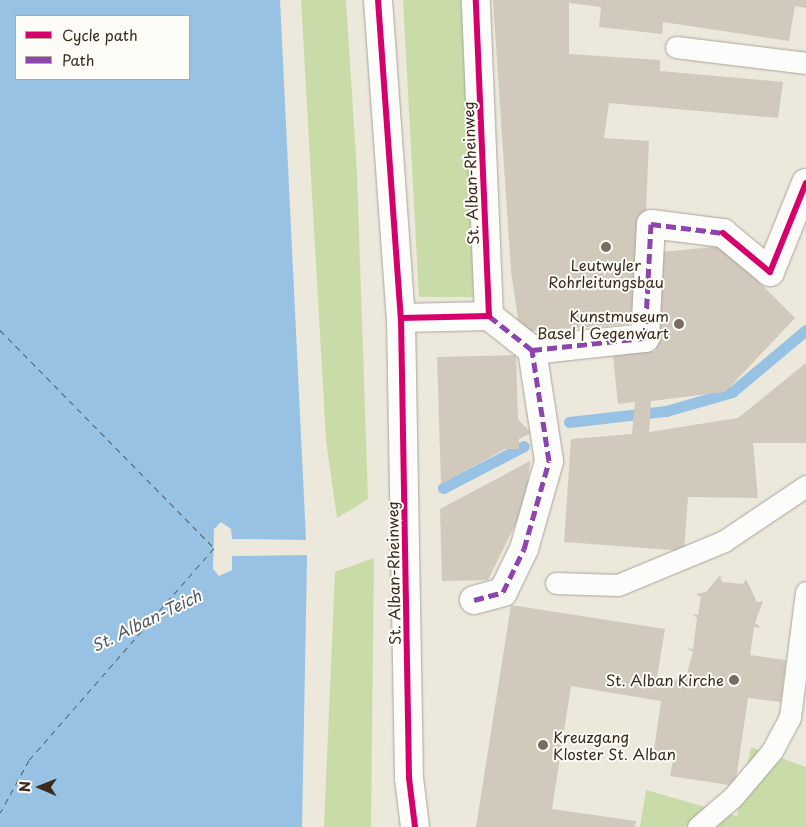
<!DOCTYPE html>
<style>
body{margin:0}
#map{position:relative;width:806px;height:827px;overflow:hidden;background:#ece8db;font-family:"Playpen Sans",sans-serif}
div>[style]{position:absolute}
.green>*{inset:0;background:#c9dca7}
.water>*{inset:0;background:#97c2e3}
.pier>*{inset:0;background:#ece8db}
.stream>*{height:11px;margin:-5.5px;padding:0 5.5px;transform-origin:5.5px;border-radius:5.5px;background:#97c2e3}
.ferry>*{height:1px;margin-top:-0.5px;transform-origin:0;background:repeating-linear-gradient(90deg,#4f5964 0 6px,transparent 0 11px)}
.building>*{inset:0;background:#d1c9bc}
.roads{filter:drop-shadow(0 0 1px #a9a49b) drop-shadow(0 0 1px #a9a49b)}
.service>*{height:21px;margin:-10.5px;padding:0 10.5px;transform-origin:10.5px;border-radius:10.5px;background:#fcfcfa}
.pedestrian>*{height:28px;margin:-14px;padding:0 14px;transform-origin:14px;border-radius:14px;background:#fcfcfa}
.minor>*{height:28px;margin:-14px;padding:0 14px;transform-origin:14px;border-radius:14px;background:#fcfcfa}
.quiet>*{height:5px;margin-top:-2.5px;transform-origin:0;background:repeating-linear-gradient(90deg,#8e44ad 0 10px,transparent 0 15px)}
.cycleway>*{height:6px;margin:-3px;padding:0 3px;transform-origin:3px;border-radius:3px;background:#d6006c}
.dots>*{width:14px;height:14px;translate:-50% -50%;box-sizing:border-box;border:2px solid #fdfcf7;border-radius:50%}
span{translate:-50% -50%;white-space:nowrap;text-align:center;line-height:1.15;-webkit-text-stroke:4px #fdfcf7;paint-order:stroke}
.street-label{font-size:15px;color:#3b2a1e}
.poi-label{font-size:15px;color:#3b2a1e}
.right{translate:-100% -50%;text-align:right}
.left{translate:0 -50%;text-align:left}
.water-label{font-size:16px;color:#4f5964;font-style:italic}
.legend{position:absolute;left:15px;top:15px;width:175px;height:65px;box-sizing:border-box;background:#fdfcf7;border:1px solid #afa8a0;margin:0;padding:6px 9px;list-style:none;font-size:15px;color:#3b2a1e}
.legend li{display:flex;align-items:center;gap:10px;height:25px}
.legend b{width:25px;border:1px solid #afa8a0}
.north{position:absolute;left:15px;top:762px;width:50px;height:50px;-webkit-text-stroke:4px #fdfcf7;paint-order:stroke;rotate:271deg;font-size:14px;font-weight:700;line-height:20px;text-align:center;color:#3b2a1e}
.north::after{content:'';display:block;margin:auto;width:18px;height:22px;background:#3b2a1e;clip-path:polygon(50% 0,100% 100%,50% 72%,0 100%)}
</style>
<div id="map">
<div class="green">
<div style="clip-path:polygon(301px 0,346px 0,357px 173px,368px 499px,337px 518px,326px 440px)"></div>
<div style="clip-path:polygon(403px 0,461px 0,478px 297px,419px 297px)"></div>
<div style="clip-path:polygon(374px 558px,371px 827px,324px 827px,335px 572px)"></div>
<div style="clip-path:polygon(751px 747px,806px 767px,806px 827px,640px 827px,646px 790px,737px 816px)"></div>
</div>
<div class="water">
<div style="clip-path:polygon(evenodd,0 0,280px 0,307px 560px,302px 827px,0 827px,0 0,16px 16px,189px 16px,189px 79px,16px 79px,16px 16px)"></div>
</div>
<div class="pier">
<div style="clip-path:polygon(221px 522px,231px 529px,232px 539px,309px 540px,310px 555px,232px 556px,232px 570px,219px 576px,213px 569px,214px 529px)"></div>
</div>
<div class="stream">
<div style="left:569px;top:422px;width:98px;rotate:-6.5deg"></div>
<div style="left:666px;top:411px;width:69px;rotate:-16.1deg"></div>
<div style="left:732px;top:392px;width:97px;rotate:-40deg"></div>
<div style="left:443px;top:488px;width:91px;rotate:-27.4deg"></div>
</div>
<div class="ferry">
<div style="left:0;top:330px;width:305px;rotate:45.5deg"></div>
<div style="left:214px;top:548px;width:281px;rotate:131.1deg"></div>
<div style="left:29px;top:760px;width:60px;rotate:118.7deg"></div>
</div>
<div class="building">
<div style="clip-path:polygon(493px 0,806px 0,806px 8px,795px 6px,789px 41px,663px 22px,662px 34px,599px 27px,601px 7px,569px 3px,569px 54px,660px 60px,660px 71px,783px 82px,778px 118px,609px 103px,604px 138px,649px 141px,641px 323px,520px 332px,511px 271px)"></div>
<div style="clip-path:polygon(723px 246px,795px 318px,725px 392px,651px 401px,649px 432px,738px 418px,806px 363px,806px 443px,753px 443px,758px 498px,688px 497px,684px 551px,564px 542px,571px 439px,632px 434px,635px 402px,618px 404px,613px 356px,656px 351px,661px 252px)"></div>
<div style="clip-path:polygon(516px 355px,518px 419px,531px 433px,519px 439px,519px 449px,505px 449px,441px 484px,437px 357px)"></div>
<div style="clip-path:polygon(530px 461px,526px 503px,488px 580px,442px 581px,440px 509px)"></div>
<div style="clip-path:polygon(720px 575px,722px 582px,743px 584px,746px 579px,757px 602px,763px 601px,755px 623px,761px 628px,754px 627px,750px 655px,786px 660px,781px 702px,748px 698px,735px 786px,670px 776px,673px 760px,653px 757px,661px 701px,571px 686px,552px 809px,636px 821px,635px 827px,476px 827px,511px 605px,665px 629px,657px 677px,685px 681px,693px 652px,687px 648px,693px 649px,697px 618px,692px 614px,698px 615px,701px 597px,696px 594px,706px 592px)"></div>
</div>
<div class="roads">
<div class="service">
<div style="left:676px;top:47px;width:131px;rotate:7deg"></div>
<div style="left:556px;top:583px;width:62px;rotate:1.8deg"></div>
<div style="left:618px;top:585px;width:115px;rotate:-22.5deg"></div>
<div style="left:724px;top:541px;width:99px;rotate:-33.9deg"></div>
<div style="left:698px;top:827px;width:46px;rotate:-40.6deg"></div>
<div style="left:733px;top:797px;width:60px;rotate:-49.7deg"></div>
<div style="left:772px;top:751px;width:38px;rotate:-62deg"></div>
<div style="left:790px;top:717px;width:126px;rotate:-82.7deg"></div>
</div>
<div class="pedestrian">
<div style="left:489px;top:316px;width:55px;rotate:38.3deg"></div>
<div style="left:532px;top:350px;width:114px;rotate:-6.1deg"></div>
<div style="left:645px;top:338px;width:114px;rotate:-87deg"></div>
<div style="left:651px;top:224px;width:73px;rotate:7.1deg"></div>
<div style="left:474px;top:600px;width:30px;rotate:-15deg"></div>
<div style="left:503px;top:592px;width:48px;rotate:-64deg"></div>
<div style="left:524px;top:549px;width:91px;rotate:-74.1deg"></div>
<div style="left:549px;top:461px;width:112px;rotate:-98.7deg"></div>
</div>
<div class="minor">
<div style="left:378px;top:0;width:319px;rotate:85.9deg"></div>
<div style="left:401px;top:318px;width:460px;rotate:89deg"></div>
<div style="left:409px;top:778px;width:49px;rotate:83deg"></div>
<div style="left:723px;top:233px;width:61px;rotate:39.7deg"></div>
<div style="left:770px;top:272px;width:96px;rotate:-68deg"></div>
<div style="left:401px;top:318px;width:88px;rotate:-1.3deg"></div>
<div style="left:489px;top:316px;width:316px;rotate:-92.4deg"></div>
</div>
</div>
<div class="quiet">
<div style="left:489px;top:316px;width:55px;rotate:38.3deg"></div>
<div style="left:532px;top:350px;width:114px;rotate:-6.1deg"></div>
<div style="left:645px;top:338px;width:114px;rotate:-87deg"></div>
<div style="left:651px;top:224px;width:73px;rotate:7.1deg"></div>
<div style="left:474px;top:600px;width:30px;rotate:-15deg"></div>
<div style="left:503px;top:592px;width:48px;rotate:-64deg"></div>
<div style="left:524px;top:549px;width:91px;rotate:-74.1deg"></div>
<div style="left:549px;top:461px;width:112px;rotate:-98.7deg"></div>
</div>
<div class="cycleway">
<div style="left:378px;top:0;width:319px;rotate:85.9deg"></div>
<div style="left:401px;top:318px;width:460px;rotate:89deg"></div>
<div style="left:409px;top:778px;width:49px;rotate:83deg"></div>
<div style="left:723px;top:233px;width:61px;rotate:39.7deg"></div>
<div style="left:770px;top:272px;width:96px;rotate:-68deg"></div>
<div style="left:401px;top:318px;width:88px;rotate:-1.3deg"></div>
<div style="left:489px;top:316px;width:316px;rotate:-92.4deg"></div>
</div>
<div class="dots">
<div style="left:606px;top:247px;background:#796c60"></div>
<div style="left:679px;top:324px;background:#796c60"></div>
<div style="left:734px;top:680px;background:#796c60"></div>
<div style="left:543px;top:745px;background:#796c60"></div>
</div>
<div class="street-label">
<span style="left:470px;top:173px;rotate:-92deg">St. Alban-Rheinweg</span>
<span style="left:393px;top:573px;rotate:-91deg">St. Alban-Rheinweg</span>
</div>
<div class="poi-label">
<span style="left:606px;top:273px">Leutwyler<br>Rohrleitungsbau</span>
<span class="right" style="left:669px;top:324px">Kunstmuseum<br>Basel | Gegenwart</span>
<span class="right" style="left:724px;top:680px">St. Alban Kirche</span>
<span class="left" style="left:553px;top:745px">Kreuzgang<br>Kloster St. Alban</span>
</div>
<div class="water-label">
<span style="left:146px;top:620px;rotate:-26deg">St. Alban-Teich</span>
</div>
<ul class="legend">
<li><b style="height:6px;background:#d6006c"></b>Cycle path</li>
<li><b style="height:6px;background:#8e44ad"></b>Path</li>
</ul>
<div class="north">N</div>
</div>
